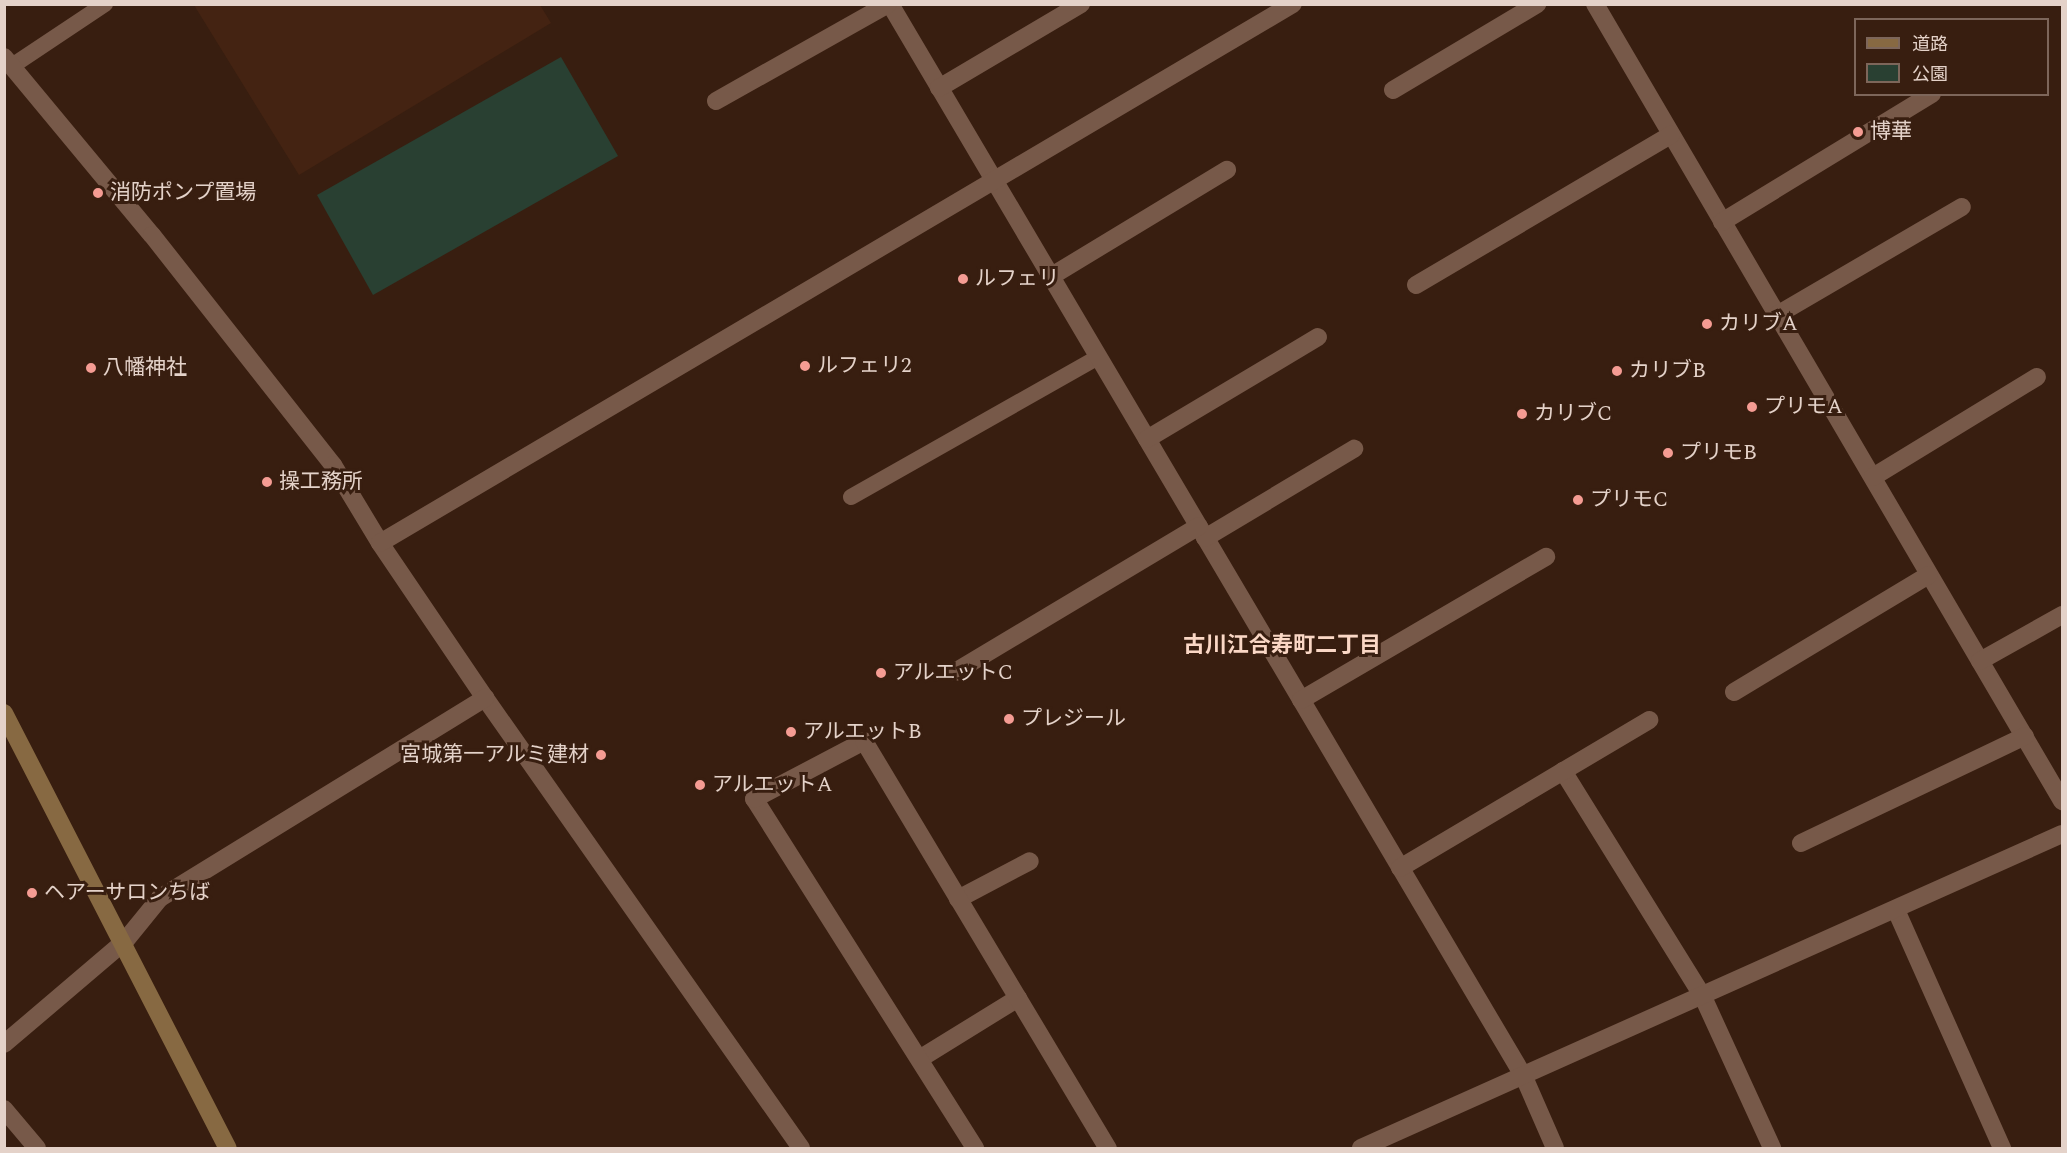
<!DOCTYPE html>
<meta charset="utf-8">
<style>
body{margin:0}
#map{position:relative;width:2067px;height:1153px;overflow:hidden;background:#381e10;font-family:Spectral,"Noto Sans JP",serif}
div>[style]{position:absolute}
.built>*{inset:0;background:#442312}
.green>*{inset:0;background:#294032}
.lane>*{height:16px;margin:-8px;padding:0 8px;transform-origin:8px;border-radius:8px;background:#775949}
.street>*{height:18px;margin:-9px;padding:0 9px;transform-origin:9px;border-radius:9px;background:#775949}
.secondary>*{height:18px;margin:-9px;padding:0 9px;transform-origin:9px;border-radius:9px;background:#876942}
.dots>*{width:16px;height:16px;translate:-50% -50%;box-sizing:border-box;border:3px solid #381e10;border-radius:50%}
span{translate:-50% -50%;white-space:nowrap;text-align:center;line-height:1.15;-webkit-text-stroke:6px #381e10;paint-order:stroke}
.poi-label{font-size:21px;color:#e4d2c9}
.left{translate:0 -50%;text-align:left}
.right{translate:-100% -50%;text-align:right}
.neighbourhood-label{font-size:22px;color:#fad7c5;font-weight:700}
.frame{position:absolute;inset:0;border:6px solid #e4d2c9;pointer-events:none}
.legend{position:absolute;left:1854px;top:18px;width:195px;height:78px;box-sizing:border-box;background:#381e10;border:2px solid #7d665a;margin:0;padding:8px 10px;list-style:none;font-size:18px;color:#e4d2c9}
.legend li{display:flex;align-items:center;gap:12px;height:30px}
.legend b{width:30px;border:2px solid #7d665a}
</style>
<div id="map">
<div class="built">
<div style="clip-path:polygon(540px 5px,551px 23px,299px 175px,194px 5px)"></div>
</div>
<div class="green">
<div style="clip-path:polygon(561px 57px,618px 156px,373px 295px,317px 195px)"></div>
</div>
<div class="lane">
<div style="left:12px;top:66px;width:112px;rotate:-33.7deg"></div>
<div style="left:851px;top:497px;width:284px;rotate:-29.5deg"></div>
</div>
<div class="street">
<div style="left:890px;top:4px;width:1246px;rotate:59.42deg"></div>
<div style="left:1524px;top:1077px;width:77px;rotate:66.4deg"></div>
<div style="left:1595px;top:4px;width:924px;rotate:59.63deg"></div>
<div style="left:4px;top:57px;width:231px;rotate:50.3deg"></div>
<div style="left:152px;top:235px;width:293px;rotate:51.8deg"></div>
<div style="left:333px;top:465px;width:91px;rotate:58.9deg"></div>
<div style="left:380px;top:543px;width:187px;rotate:55.9deg"></div>
<div style="left:485px;top:698px;width:550px;rotate:54.92deg"></div>
<div style="left:939px;top:88px;width:165px;rotate:-30.6deg"></div>
<div style="left:1393px;top:90px;width:168px;rotate:-30.8deg"></div>
<div style="left:716px;top:101px;width:197px;rotate:-29.4deg"></div>
<div style="left:1722px;top:222px;width:246px;rotate:-31.4deg"></div>
<div style="left:1050px;top:277px;width:207px;rotate:-31.2deg"></div>
<div style="left:1416px;top:285px;width:296px;rotate:-30.5deg"></div>
<div style="left:1777px;top:315px;width:214px;rotate:-30.3deg"></div>
<div style="left:1147px;top:439px;width:199px;rotate:-30.8deg"></div>
<div style="left:1873px;top:477px;width:192px;rotate:-31.4deg"></div>
<div style="left:1205px;top:538px;width:174px;rotate:-30.9deg"></div>
<div style="left:380px;top:543px;width:1060px;rotate:-30.56deg"></div>
<div style="left:1980px;top:661px;width:94px;rotate:-29.3deg"></div>
<div style="left:955px;top:672px;width:284px;rotate:-30.9deg"></div>
<div style="left:1734px;top:692px;width:227px;rotate:-31deg"></div>
<div style="left:1301px;top:700px;width:284px;rotate:-30.3deg"></div>
<div style="left:1563px;top:771px;width:266px;rotate:58.2deg"></div>
<div style="left:1703px;top:997px;width:166px;rotate:65.4deg"></div>
<div style="left:1801px;top:843px;width:248px;rotate:-25.5deg"></div>
<div style="left:1400px;top:868px;width:290px;rotate:-30.7deg"></div>
<div style="left:958px;top:899px;width:81px;rotate:-27.8deg"></div>
<div style="left:1896px;top:910px;width:261px;rotate:66deg"></div>
<div style="left:4px;top:1044px;width:159px;rotate:-40.4deg"></div>
<div style="left:125px;top:941px;width:55px;rotate:-50.9deg"></div>
<div style="left:160px;top:898px;width:382px;rotate:-31.6deg"></div>
<div style="left:921px;top:1058px;width:114px;rotate:-31.7deg"></div>
<div style="left:4px;top:1109px;width:51px;rotate:49.8deg"></div>
<div style="left:975px;top:1148px;width:413px;rotate:-122.3deg"></div>
<div style="left:754px;top:799px;width:124px;rotate:-27.8deg"></div>
<div style="left:864px;top:741px;width:475px;rotate:59.1deg"></div>
<div style="left:1361px;top:1148px;width:768px;rotate:-24.13deg"></div>
</div>
<div class="secondary">
<div style="left:4px;top:713px;width:489px;rotate:62.8deg"></div>
</div>
<div class="dots">
<div style="left:1858px;top:132px;background:#f59c93"></div>
<div style="left:98px;top:193px;background:#f59c93"></div>
<div style="left:963px;top:279px;background:#f59c93"></div>
<div style="left:1707px;top:324px;background:#f59c93"></div>
<div style="left:805px;top:366px;background:#f59c93"></div>
<div style="left:91px;top:368px;background:#f59c93"></div>
<div style="left:1617px;top:371px;background:#f59c93"></div>
<div style="left:1752px;top:407px;background:#f59c93"></div>
<div style="left:1522px;top:414px;background:#f59c93"></div>
<div style="left:1668px;top:453px;background:#f59c93"></div>
<div style="left:267px;top:482px;background:#f59c93"></div>
<div style="left:1578px;top:500px;background:#f59c93"></div>
<div style="left:881px;top:673px;background:#f59c93"></div>
<div style="left:1009px;top:719px;background:#f59c93"></div>
<div style="left:791px;top:732px;background:#f59c93"></div>
<div style="left:601px;top:755px;background:#f59c93"></div>
<div style="left:700px;top:785px;background:#f59c93"></div>
<div style="left:32px;top:893px;background:#f59c93"></div>
</div>
<div class="poi-label">
<span class="left" style="left:1870px;top:132px">博華</span>
<span class="left" style="left:110px;top:193px">消防ポンプ置場</span>
<span class="left" style="left:975px;top:279px">ルフェリ</span>
<span class="left" style="left:1719px;top:324px">カリブA</span>
<span class="left" style="left:817px;top:366px">ルフェリ2</span>
<span class="left" style="left:103px;top:368px">八幡神社</span>
<span class="left" style="left:1629px;top:371px">カリブB</span>
<span class="left" style="left:1764px;top:407px">プリモA</span>
<span class="left" style="left:1534px;top:414px">カリブC</span>
<span class="left" style="left:1680px;top:453px">プリモB</span>
<span class="left" style="left:279px;top:482px">操工務所</span>
<span class="left" style="left:1590px;top:500px">プリモC</span>
<span class="left" style="left:893px;top:673px">アルエットC</span>
<span class="left" style="left:1021px;top:719px">プレジール</span>
<span class="left" style="left:803px;top:732px">アルエットB</span>
<span class="right" style="left:589px;top:755px">宮城第一アルミ建材</span>
<span class="left" style="left:712px;top:785px">アルエットA</span>
<span class="left" style="left:44px;top:893px">ヘアーサロンちば</span>
</div>
<div class="neighbourhood-label">
<span style="left:1282px;top:646px">古川江合寿町二丁目</span>
</div>
<div class="frame"></div>
<ul class="legend">
<li><b style="height:8px;background:#876942"></b>道路</li>
<li><b style="height:16px;background:#294032"></b>公園</li>
</ul>
</div>
